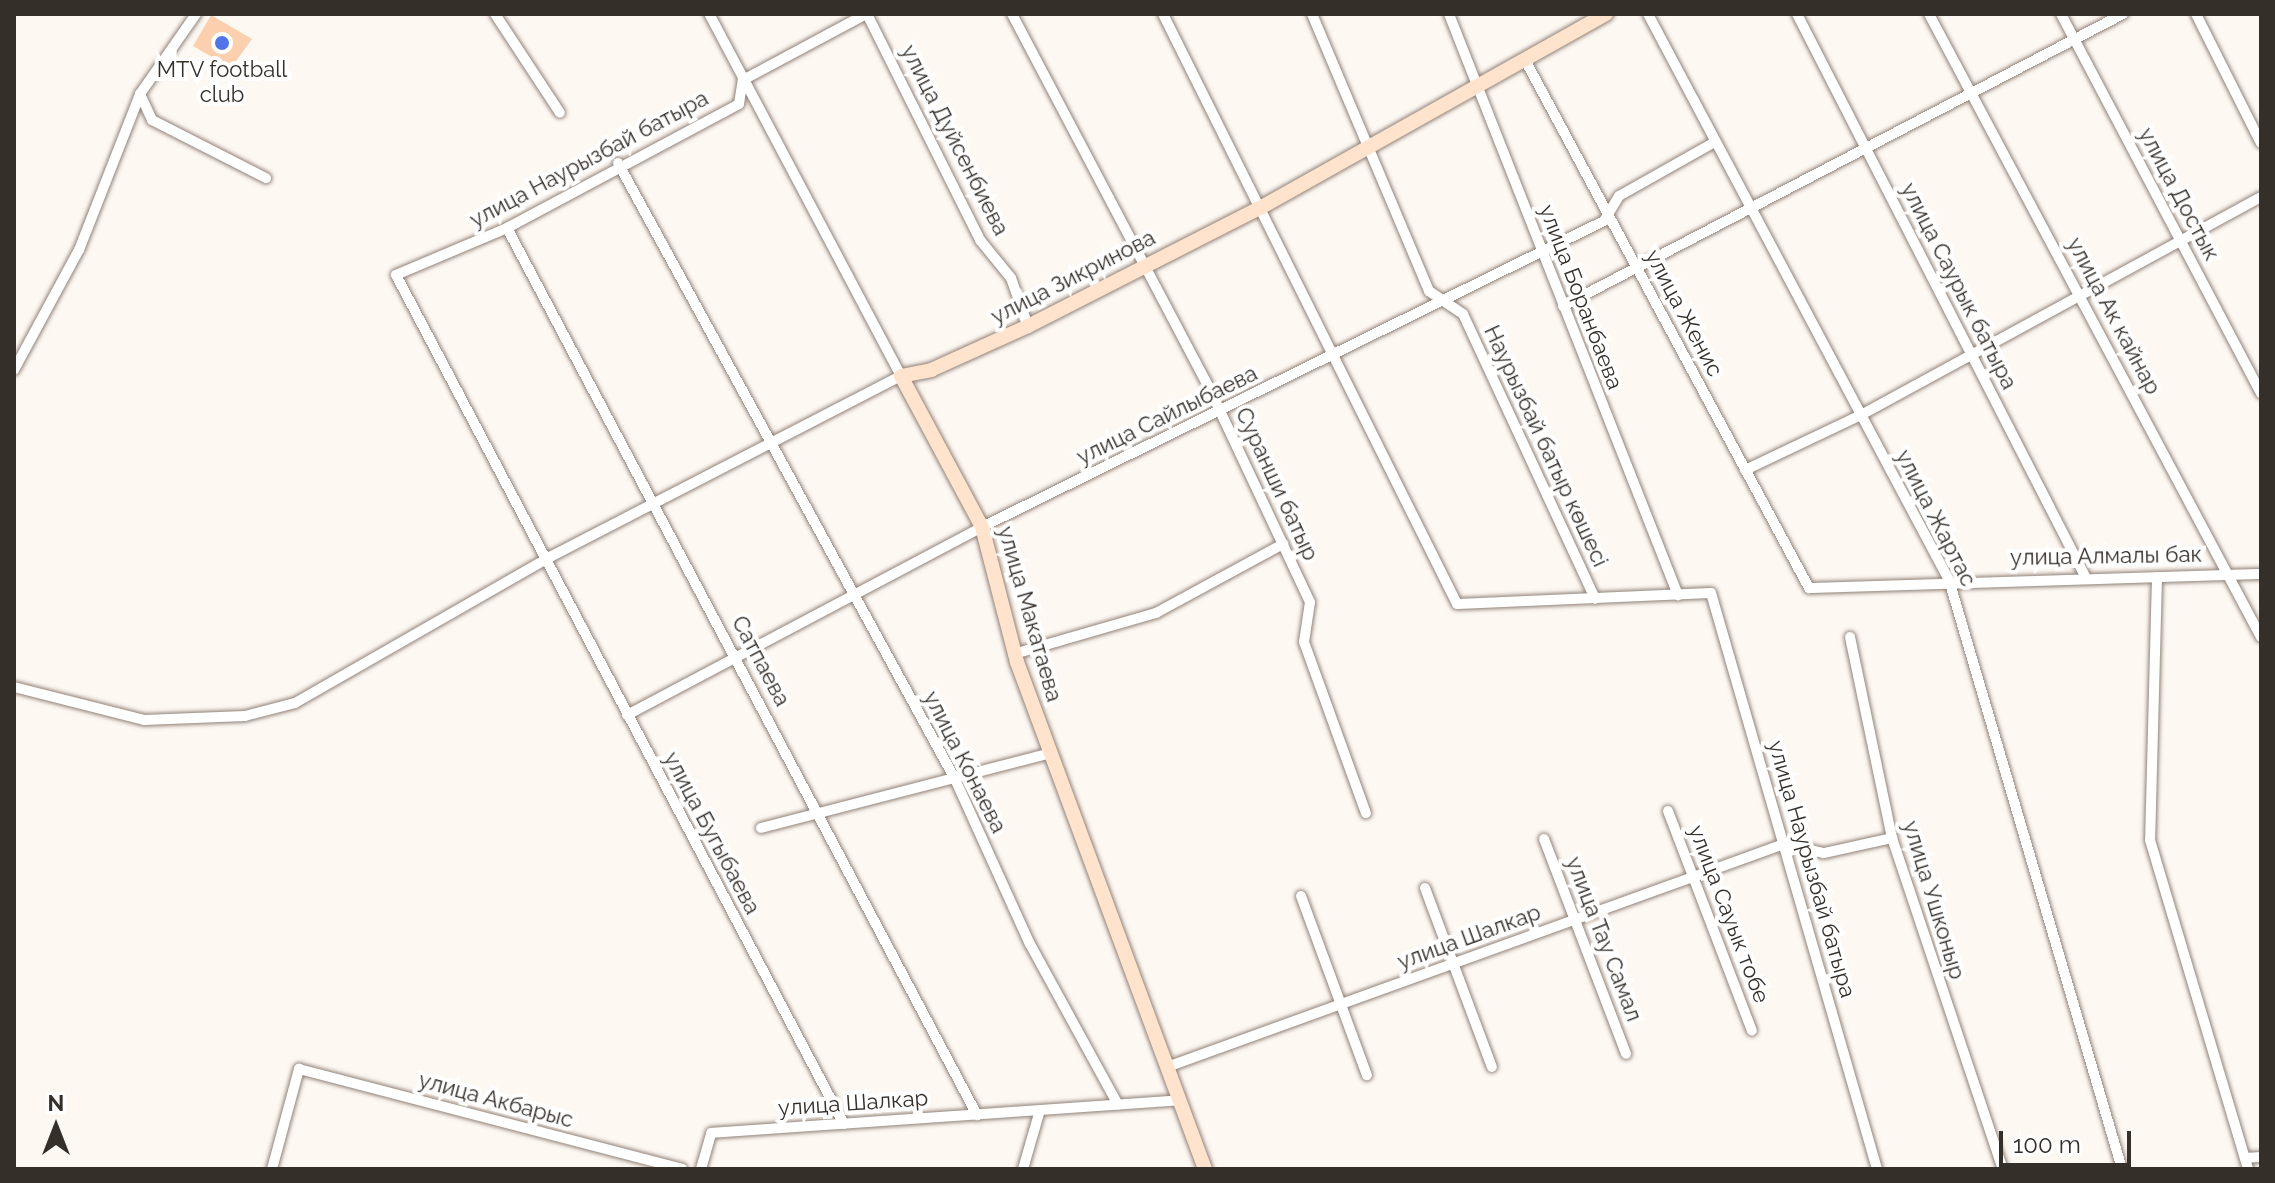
<!DOCTYPE html>
<meta charset="utf-8">
<style>
body{margin:0}
#map{position:relative;width:2275px;height:1183px;overflow:hidden;background:#fef8f3;font-family:Raleway,sans-serif}
div>[style]{position:absolute}
.green>*{inset:0;background:#fcd0af}
.roads{filter:drop-shadow(0 0 2px #908277) drop-shadow(0 0 2px #908277)}
.street>*{height:10px;margin:-5px;padding:0 5px;transform-origin:5px;border-radius:5px;background:#fff}
.secondary>*{height:14px;margin:-7px;padding:0 7px;transform-origin:7px;border-radius:7px;background:#ffe3cd}
.dots>*{width:22px;height:22px;translate:-50% -50%;box-sizing:border-box;border:4px solid #fff;border-radius:50%}
span{translate:-50% -50%;white-space:nowrap;text-align:center;line-height:1.15;-webkit-text-stroke:8px #fff;paint-order:stroke}
.poi-label{font-size:22px;color:#352f2a}
.street-label{font-size:22px;color:#352f2a}
.frame{position:absolute;inset:0;border:16px solid #352f2a;pointer-events:none}
.north{position:absolute;left:16px;top:1087px;width:80px;height:80px;-webkit-text-stroke:6px #fff;paint-order:stroke;rotate:0deg;font-size:22px;font-weight:700;line-height:32px;text-align:center;color:#352f2a}
.north::after{content:'';display:block;margin:auto;width:28px;height:36px;background:#352f2a;clip-path:polygon(50% 0,100% 100%,50% 72%,0 100%)}
.scale{position:absolute;left:1999px;top:1131px;width:132px;height:36px;box-sizing:border-box;border:4px solid #352f2a;border-top:0;padding-left:10px;font-size:24px;line-height:28px;white-space:nowrap;color:#352f2a;-webkit-text-stroke:6px #fff;paint-order:stroke}
</style>
<div id="map">
<div class="green">
<div style="clip-path:polygon(211px 15px,252px 39px,231px 68px,193px 46px)"></div>
</div>
<div class="roads">
<div class="street">
<div style="left:495px;top:14px;width:118px;rotate:56.7deg"></div>
<div style="left:867px;top:14px;width:253px;rotate:63.4deg"></div>
<div style="left:980px;top:240px;width:49px;rotate:50.8deg"></div>
<div style="left:1011px;top:278px;width:51px;rotate:70.5deg"></div>
<div style="left:1012px;top:14px;width:432px;rotate:62.2deg"></div>
<div style="left:1213px;top:396px;width:228px;rotate:64.8deg"></div>
<div style="left:1310px;top:602px;width:40px;rotate:98.5deg"></div>
<div style="left:1304px;top:642px;width:182px;rotate:70.1deg"></div>
<div style="left:1163px;top:14px;width:659px;rotate:63.51deg"></div>
<div style="left:1457px;top:604px;width:254px;rotate:-2.5deg"></div>
<div style="left:1711px;top:593px;width:599px;rotate:73.92deg"></div>
<div style="left:1312px;top:14px;width:301px;rotate:67.1deg"></div>
<div style="left:1429px;top:291px;width:41px;rotate:34.1deg"></div>
<div style="left:1463px;top:314px;width:314px;rotate:65.1deg"></div>
<div style="left:1449px;top:14px;width:625px;rotate:68.49deg"></div>
<div style="left:1648px;top:14px;width:641px;rotate:62deg"></div>
<div style="left:1949px;top:580px;width:614px;rotate:73.63deg"></div>
<div style="left:1797px;top:14px;width:631px;rotate:62.87deg"></div>
<div style="left:1929px;top:14px;width:706px;rotate:61.95deg"></div>
<div style="left:2061px;top:14px;width:429px;rotate:62.2deg"></div>
<div style="left:2196px;top:14px;width:144px;rotate:63.3deg"></div>
<div style="left:1524px;top:58px;width:602px;rotate:61.73deg"></div>
<div style="left:1809px;top:588px;width:452px;rotate:-1.8deg"></div>
<div style="left:140px;top:94px;width:29px;rotate:65deg"></div>
<div style="left:152px;top:120px;width:128px;rotate:27deg"></div>
<div style="left:618px;top:163px;width:702px;rotate:61.32deg"></div>
<div style="left:955px;top:779px;width:181px;rotate:65.6deg"></div>
<div style="left:1030px;top:944px;width:183px;rotate:61.3deg"></div>
<div style="left:507px;top:228px;width:1004px;rotate:62.08deg"></div>
<div style="left:1563px;top:306px;width:632px;rotate:-27.54deg"></div>
<div style="left:14px;top:370px;width:136px;rotate:-61.6deg"></div>
<div style="left:79px;top:250px;width:168px;rotate:-68.6deg"></div>
<div style="left:140px;top:94px;width:98px;rotate:-55deg"></div>
<div style="left:1745px;top:470px;width:128px;rotate:-25.4deg"></div>
<div style="left:1861px;top:415px;width:456px;rotate:-28.6deg"></div>
<div style="left:2157px;top:577px;width:263px;rotate:91.5deg"></div>
<div style="left:2150px;top:840px;width:343px;rotate:73.4deg"></div>
<div style="left:1850px;top:637px;width:205px;rotate:78.2deg"></div>
<div style="left:1892px;top:838px;width:349px;rotate:71.5deg"></div>
<div style="left:1014px;top:654px;width:148px;rotate:-16.1deg"></div>
<div style="left:1156px;top:613px;width:145px;rotate:-28.5deg"></div>
<div style="left:14px;top:687px;width:134px;rotate:14.2deg"></div>
<div style="left:144px;top:720px;width:101px;rotate:-2.3deg"></div>
<div style="left:245px;top:716px;width:52px;rotate:-14.6deg"></div>
<div style="left:295px;top:703px;width:294px;rotate:-29.8deg"></div>
<div style="left:550px;top:557px;width:395px;rotate:-27.3deg"></div>
<div style="left:901px;top:376px;width:410px;rotate:-117.9deg"></div>
<div style="left:627px;top:715px;width:402px;rotate:-27.9deg"></div>
<div style="left:982px;top:527px;width:693px;rotate:-26.2deg"></div>
<div style="left:1604px;top:221px;width:29px;rotate:-59deg"></div>
<div style="left:1619px;top:196px;width:110px;rotate:-29.4deg"></div>
<div style="left:1668px;top:811px;width:235px;rotate:69.1deg"></div>
<div style="left:761px;top:828px;width:299px;rotate:-14.5deg"></div>
<div style="left:1544px;top:839px;width:230px;rotate:69.1deg"></div>
<div style="left:1425px;top:888px;width:191px;rotate:69.5deg"></div>
<div style="left:1301px;top:896px;width:191px;rotate:69.8deg"></div>
<div style="left:1167px;top:1067px;width:656px;rotate:-19.87deg"></div>
<div style="left:1784px;top:844px;width:41px;rotate:12.7deg"></div>
<div style="left:1824px;top:853px;width:70px;rotate:-12.4deg"></div>
<div style="left:844px;top:1124px;width:960px;rotate:-117.82deg"></div>
<div style="left:396px;top:275px;width:121px;rotate:-22.9deg"></div>
<div style="left:507px;top:228px;width:263px;rotate:-28.1deg"></div>
<div style="left:739px;top:104px;width:24px;rotate:-81deg"></div>
<div style="left:743px;top:80px;width:140px;rotate:-28.2deg"></div>
<div style="left:2245px;top:1158px;width:16px;rotate:-4deg"></div>
<div style="left:272px;top:1169px;width:104px;rotate:-74.9deg"></div>
<div style="left:299px;top:1069px;width:396px;rotate:14.6deg"></div>
<div style="left:701px;top:1169px;width:37px;rotate:-74deg"></div>
<div style="left:711px;top:1133px;width:469px;rotate:-4deg"></div>
<div style="left:1023px;top:1169px;width:61px;rotate:-73.9deg"></div>
</div>
<div class="secondary">
<div style="left:1205px;top:1169px;width:541px;rotate:-110.35deg"></div>
<div style="left:1017px;top:662px;width:139px;rotate:-104.5deg"></div>
<div style="left:982px;top:527px;width:171px;rotate:-118.2deg"></div>
<div style="left:901px;top:376px;width:31px;rotate:-11deg"></div>
<div style="left:931px;top:370px;width:107px;rotate:-24.4deg"></div>
<div style="left:1028px;top:326px;width:260px;rotate:-27deg"></div>
<div style="left:1260px;top:208px;width:397px;rotate:-29.3deg"></div>
</div>
</div>
<div class="dots">
<div style="left:222px;top:43px;background:#5274e9"></div>
</div>
<div class="poi-label">
<span style="left:222px;top:82px">MTV football<br>club</span>
</div>
<div class="street-label">
<span style="left:955px;top:140px;rotate:63deg">улица Дуйсенбиева</span>
<span style="left:589px;top:159px;rotate:-28deg">улица Наурызбай батыра</span>
<span style="left:2179px;top:194px;rotate:62deg">улица Достык</span>
<span style="left:1073px;top:277px;rotate:-27deg">улица Зикринова</span>
<span style="left:1959px;top:286px;rotate:63deg">улица Саурык батыра</span>
<span style="left:1581px;top:297px;rotate:69deg">улица Боранбаева</span>
<span style="left:1684px;top:313px;rotate:62deg">улица Женис</span>
<span style="left:2114px;top:316px;rotate:62deg">улица Ак кайнар</span>
<span style="left:1167px;top:415px;rotate:-26deg">улица Сайлыбаева</span>
<span style="left:1546px;top:446px;rotate:65deg">Наурызбай батыр көшесі</span>
<span style="left:1277px;top:484px;rotate:65deg">Суранши батыр</span>
<span style="left:1936px;top:518px;rotate:63deg">улица Жартас</span>
<span style="left:2106px;top:556px;rotate:-1deg">улица Алмалы бак</span>
<span style="left:1030px;top:614px;rotate:74deg">улица Макатаева</span>
<span style="left:761px;top:661px;rotate:62deg">Сатпаева</span>
<span style="left:965px;top:762px;rotate:63deg">улица Конаева</span>
<span style="left:712px;top:833px;rotate:62deg">улица Бугыбаева</span>
<span style="left:1812px;top:869px;rotate:74deg">улица Наурызбай батыра</span>
<span style="left:1934px;top:900px;rotate:73deg">улица Ушконыр</span>
<span style="left:1729px;top:914px;rotate:69deg">улица Сауык тобе</span>
<span style="left:1469px;top:937px;rotate:-20deg">улица Шалкар</span>
<span style="left:1604px;top:939px;rotate:69deg">улица Тау Самал</span>
<span style="left:496px;top:1100px;rotate:15deg">улица Акбарыс</span>
<span style="left:853px;top:1103px;rotate:-4deg">улица Шалкар</span>
</div>
<div class="frame"></div>
<div class="north">N</div>
<div class="scale">100 m</div>
</div>
